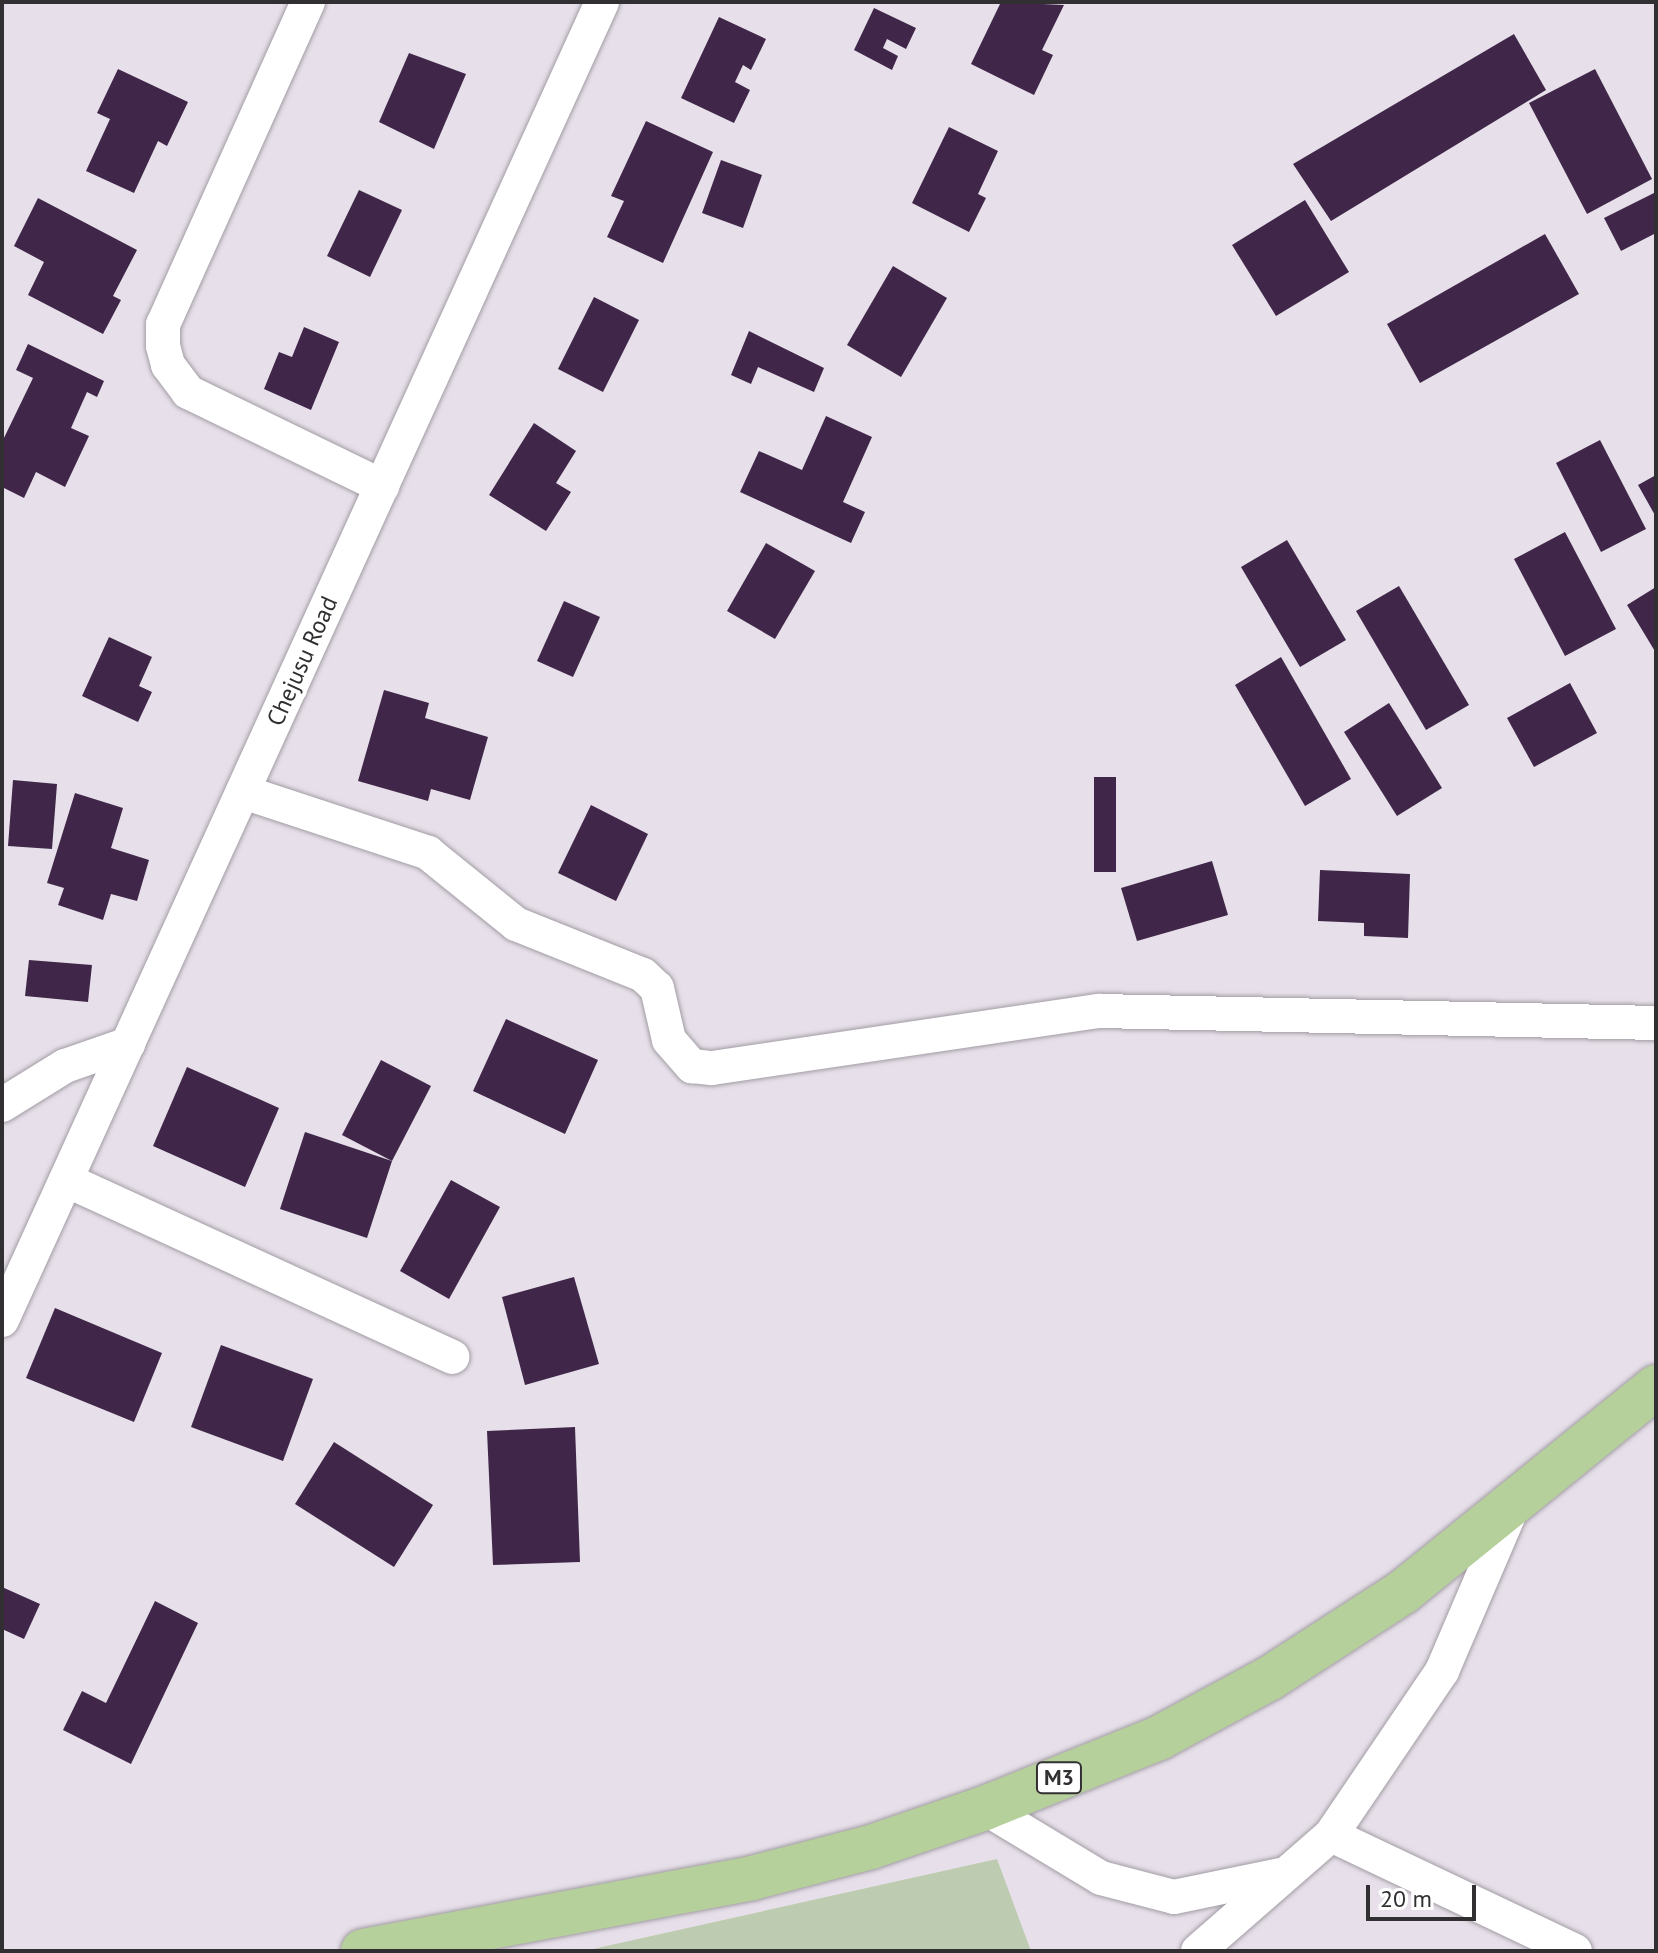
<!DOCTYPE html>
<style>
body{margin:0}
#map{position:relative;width:1658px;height:1953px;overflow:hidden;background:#e7e0ea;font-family:"PT Sans",sans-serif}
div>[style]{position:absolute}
.green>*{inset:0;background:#bdccb0}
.building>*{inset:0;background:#402749}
.roads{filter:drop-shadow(0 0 2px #a29ca4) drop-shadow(0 0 2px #a29ca4)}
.minor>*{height:34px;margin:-17px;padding:0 17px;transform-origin:17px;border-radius:17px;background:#fff}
.trunk>*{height:44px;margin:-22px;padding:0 22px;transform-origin:22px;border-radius:22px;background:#b6d09b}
span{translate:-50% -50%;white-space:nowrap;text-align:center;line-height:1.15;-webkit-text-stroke:8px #fff;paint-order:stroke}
.shield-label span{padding:2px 6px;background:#fff;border:2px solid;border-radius:6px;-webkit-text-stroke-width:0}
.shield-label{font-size:22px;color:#322f33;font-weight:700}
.street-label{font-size:24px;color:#322f33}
.frame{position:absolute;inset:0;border:4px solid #322f33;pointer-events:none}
.scale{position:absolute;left:1366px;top:1885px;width:110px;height:36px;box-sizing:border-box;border:4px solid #322f33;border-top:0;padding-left:10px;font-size:24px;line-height:28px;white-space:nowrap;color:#322f33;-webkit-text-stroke:6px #fff;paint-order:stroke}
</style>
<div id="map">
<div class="green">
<div style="clip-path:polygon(997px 1859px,1031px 1951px,584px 1951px)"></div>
</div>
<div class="building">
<div style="clip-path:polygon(1001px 2px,1064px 5px,1042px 50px,1053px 55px,1034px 95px,971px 64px)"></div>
<div style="clip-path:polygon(874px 8px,916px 28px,906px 49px,887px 39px,883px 48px,898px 56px,892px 70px,854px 50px)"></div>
<div style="clip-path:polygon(719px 17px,766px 39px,751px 70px,743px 65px,735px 82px,750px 90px,734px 123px,681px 98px)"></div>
<div style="clip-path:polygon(1514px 34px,1546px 90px,1331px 221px,1293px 164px)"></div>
<div style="clip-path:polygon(409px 53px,466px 74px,434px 149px,379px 122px)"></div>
<div style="clip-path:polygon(118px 69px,188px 102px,167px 146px,158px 141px,134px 193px,86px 171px,110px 119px,97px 113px)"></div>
<div style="clip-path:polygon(1595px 69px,1652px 179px,1587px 214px,1529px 103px)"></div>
<div style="clip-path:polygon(646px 121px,713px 152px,663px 263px,607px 237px,624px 201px,611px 196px)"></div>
<div style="clip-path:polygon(949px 127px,998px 151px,978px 194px,986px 198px,969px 232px,912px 203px)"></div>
<div style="clip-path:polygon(721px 160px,762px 175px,743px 228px,702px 213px)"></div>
<div style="clip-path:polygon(359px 190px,402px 210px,370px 277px,327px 256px)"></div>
<div style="clip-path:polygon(1656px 192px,1656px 233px,1621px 251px,1604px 218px)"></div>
<div style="clip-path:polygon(38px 198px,137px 250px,113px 296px,121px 300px,103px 334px,28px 295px,44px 262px,14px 246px)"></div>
<div style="clip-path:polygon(1305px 200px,1349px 272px,1276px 316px,1232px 245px)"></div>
<div style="clip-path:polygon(1545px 234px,1579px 294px,1420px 383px,1387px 324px)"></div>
<div style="clip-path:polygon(893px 266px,947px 298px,901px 377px,847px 345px)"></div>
<div style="clip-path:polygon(594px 297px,639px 320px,603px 392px,558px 369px)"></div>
<div style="clip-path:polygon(304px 327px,339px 342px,311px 410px,264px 389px,279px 352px,292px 357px)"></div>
<div style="clip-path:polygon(749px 331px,824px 368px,814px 392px,758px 367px,751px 384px,731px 375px)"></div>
<div style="clip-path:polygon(28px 344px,104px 381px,97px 397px,87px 392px,71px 428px,89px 436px,65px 487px,36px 472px,24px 498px,2px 487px,2px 442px,33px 378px,16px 370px)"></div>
<div style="clip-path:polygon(826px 416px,872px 437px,843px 502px,865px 512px,851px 543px,740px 492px,759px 451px,802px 470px)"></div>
<div style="clip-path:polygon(534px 423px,576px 451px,556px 483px,571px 492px,546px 531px,489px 495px)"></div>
<div style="clip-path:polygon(1600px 440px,1646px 529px,1601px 552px,1556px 463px)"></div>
<div style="clip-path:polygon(1656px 475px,1656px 517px,1638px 485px)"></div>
<div style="clip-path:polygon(1565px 532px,1616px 629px,1565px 656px,1514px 559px)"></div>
<div style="clip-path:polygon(1287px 540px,1346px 640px,1300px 667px,1241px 567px)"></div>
<div style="clip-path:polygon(766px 543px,815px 571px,775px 639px,727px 611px)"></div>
<div style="clip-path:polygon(1399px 586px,1469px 705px,1426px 730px,1356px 611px)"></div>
<div style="clip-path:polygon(1656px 587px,1656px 653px,1627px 605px)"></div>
<div style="clip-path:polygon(564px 601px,600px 617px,573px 677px,537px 661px)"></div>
<div style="clip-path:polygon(109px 637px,152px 657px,139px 686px,152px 692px,138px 722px,82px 696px)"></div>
<div style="clip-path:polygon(1281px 657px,1351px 779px,1305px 806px,1235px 685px)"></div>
<div style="clip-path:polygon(1570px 683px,1597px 733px,1534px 767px,1507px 718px)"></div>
<div style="clip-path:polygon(384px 690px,429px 703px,425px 718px,488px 737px,470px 800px,431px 789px,428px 801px,358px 781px)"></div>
<div style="clip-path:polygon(1389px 703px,1442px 788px,1397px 816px,1344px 732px)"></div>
<div style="clip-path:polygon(1094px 777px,1116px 777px,1116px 872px,1094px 872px)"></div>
<div style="clip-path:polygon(13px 780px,57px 784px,52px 849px,8px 846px)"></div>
<div style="clip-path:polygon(75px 793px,123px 808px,111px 848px,149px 860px,137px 901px,111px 894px,103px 920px,58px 905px,64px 888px,47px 883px)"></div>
<div style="clip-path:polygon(591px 805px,648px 834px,616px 901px,558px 873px)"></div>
<div style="clip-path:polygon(1212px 861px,1228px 915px,1137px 941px,1121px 888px)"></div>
<div style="clip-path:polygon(1320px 870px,1410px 874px,1408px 938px,1364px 936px,1364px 923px,1318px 921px)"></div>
<div style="clip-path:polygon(29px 960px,92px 965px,88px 1002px,25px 996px)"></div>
<div style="clip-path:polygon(506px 1019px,598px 1060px,565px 1134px,473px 1091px)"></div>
<div style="clip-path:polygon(381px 1060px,431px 1086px,392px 1161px,342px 1135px)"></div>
<div style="clip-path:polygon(187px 1067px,279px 1108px,245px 1187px,153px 1146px)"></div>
<div style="clip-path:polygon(305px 1132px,392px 1161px,367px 1238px,280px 1209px)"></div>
<div style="clip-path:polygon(451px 1180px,500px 1207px,449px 1299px,400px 1271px)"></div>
<div style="clip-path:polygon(574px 1277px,599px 1364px,525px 1385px,502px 1297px)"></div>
<div style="clip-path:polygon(55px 1308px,162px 1353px,134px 1422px,26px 1378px)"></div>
<div style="clip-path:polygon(221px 1345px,313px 1379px,283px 1461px,191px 1427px)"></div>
<div style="clip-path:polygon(575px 1427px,580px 1562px,493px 1565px,487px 1431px)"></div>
<div style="clip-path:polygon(334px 1442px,433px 1505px,394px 1567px,295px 1504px)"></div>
<div style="clip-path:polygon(2px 1587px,40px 1604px,24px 1639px,2px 1629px)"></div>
<div style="clip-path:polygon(155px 1601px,198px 1623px,131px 1764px,63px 1730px,82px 1691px,106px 1703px)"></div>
</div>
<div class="roads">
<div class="minor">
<div style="left:308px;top:2px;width:353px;rotate:114.2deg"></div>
<div style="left:163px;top:324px;width:22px;rotate:90deg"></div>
<div style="left:163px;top:346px;width:20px;rotate:75deg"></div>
<div style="left:168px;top:365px;width:34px;rotate:53deg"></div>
<div style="left:188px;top:392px;width:216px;rotate:25.9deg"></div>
<div style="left:243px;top:792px;width:195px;rotate:18.2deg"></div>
<div style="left:428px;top:853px;width:113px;rotate:38.9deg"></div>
<div style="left:516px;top:924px;width:137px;rotate:21.9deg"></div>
<div style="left:643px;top:975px;width:19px;rotate:43deg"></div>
<div style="left:657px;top:988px;width:53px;rotate:77deg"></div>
<div style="left:669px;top:1040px;width:35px;rotate:49deg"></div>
<div style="left:692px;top:1066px;width:20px;rotate:6deg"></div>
<div style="left:712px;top:1068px;width:391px;rotate:-8.4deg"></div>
<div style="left:1099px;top:1011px;width:557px;rotate:1.23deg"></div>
<div style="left:2px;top:1105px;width:74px;rotate:-31.8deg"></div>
<div style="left:65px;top:1066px;width:67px;rotate:-19.2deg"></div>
<div style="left:66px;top:1180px;width:425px;rotate:24.6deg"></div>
<div style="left:2px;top:1320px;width:1448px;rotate:-65.52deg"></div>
<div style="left:985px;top:1808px;width:135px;rotate:31.1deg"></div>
<div style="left:1101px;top:1878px;width:75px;rotate:14.6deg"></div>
<div style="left:1174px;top:1897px;width:108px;rotate:-11.7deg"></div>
<div style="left:1331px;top:1835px;width:270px;rotate:25.4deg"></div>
<div style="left:1198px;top:1951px;width:176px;rotate:-41.1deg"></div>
<div style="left:1331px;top:1835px;width:198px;rotate:-55.9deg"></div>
<div style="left:1442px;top:1671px;width:181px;rotate:-66.8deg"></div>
</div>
<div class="trunk">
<div style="left:363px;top:1951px;width:396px;rotate:-10.6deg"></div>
<div style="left:752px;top:1878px;width:123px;rotate:-14.6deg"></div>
<div style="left:871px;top:1847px;width:120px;rotate:-18.9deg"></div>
<div style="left:985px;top:1808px;width:188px;rotate:-21.9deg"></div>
<div style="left:1159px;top:1738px;width:126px;rotate:-28.4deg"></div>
<div style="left:1270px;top:1678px;width:158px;rotate:-32.9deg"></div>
<div style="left:1403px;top:1592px;width:326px;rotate:-39deg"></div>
</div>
</div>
<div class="shield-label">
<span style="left:1059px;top:1778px">M3</span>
</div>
<div class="street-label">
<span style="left:302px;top:661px;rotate:-66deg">Chejusu Road</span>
</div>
<div class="frame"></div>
<div class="scale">20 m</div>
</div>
